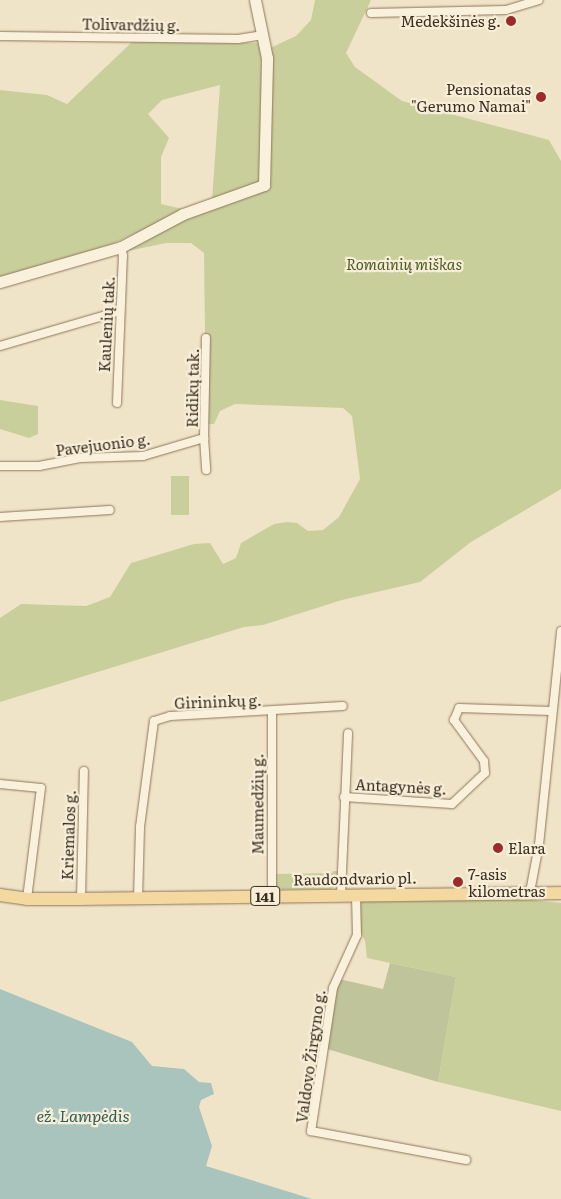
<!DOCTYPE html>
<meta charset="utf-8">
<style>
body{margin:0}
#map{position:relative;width:561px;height:1199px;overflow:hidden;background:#f0e4c8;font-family:Literata,serif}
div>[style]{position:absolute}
.green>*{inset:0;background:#c9cf9b}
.cemetery>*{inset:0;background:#bfc49a}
.water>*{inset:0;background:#a9c4bc}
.roads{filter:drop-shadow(0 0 1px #8d765c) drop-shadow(0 0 1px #8d765c)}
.street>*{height:8px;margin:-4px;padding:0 4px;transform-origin:4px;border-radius:4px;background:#faf1dc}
.secondary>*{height:11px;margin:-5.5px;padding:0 5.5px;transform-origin:5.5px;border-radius:5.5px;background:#faf1dc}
.primary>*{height:12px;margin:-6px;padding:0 6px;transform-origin:6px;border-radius:6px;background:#f3d9a0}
.dots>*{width:14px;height:14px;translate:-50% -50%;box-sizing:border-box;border:2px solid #f7eed8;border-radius:50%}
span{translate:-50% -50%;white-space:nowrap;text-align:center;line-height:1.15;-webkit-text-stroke:4.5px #f7eed8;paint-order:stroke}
.shield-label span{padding:1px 4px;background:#f7eed8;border:1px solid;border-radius:4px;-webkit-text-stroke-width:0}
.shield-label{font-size:14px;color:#3d2e20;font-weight:700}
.poi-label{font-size:15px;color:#3d2e20}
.right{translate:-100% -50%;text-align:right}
.left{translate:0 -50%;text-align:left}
.street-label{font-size:15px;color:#3d2e20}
.park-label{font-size:15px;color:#4d5a26;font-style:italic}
.water-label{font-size:16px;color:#2f5d5a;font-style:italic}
</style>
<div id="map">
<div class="green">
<div style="clip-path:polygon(315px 0,371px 0,346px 53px,355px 67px,402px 101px,549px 140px,561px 161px,561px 489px,471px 542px,420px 582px,342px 600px,263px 625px,244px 627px,0 702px,0 618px,21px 604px,86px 606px,110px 597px,131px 563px,194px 544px,210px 543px,223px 564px,236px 558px,241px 543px,274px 524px,287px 522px,297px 523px,308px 531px,323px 530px,339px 517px,360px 479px,352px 416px,343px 408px,235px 404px,220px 411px,214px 424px,206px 424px,204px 253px,191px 243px,166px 243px,128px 251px,127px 247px,187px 217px,268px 185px,271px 176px,270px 48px,296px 36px,311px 20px)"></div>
<div style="clip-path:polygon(133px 41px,258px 43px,261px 51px,261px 183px,212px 201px,220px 85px,162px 100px,148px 114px,169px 138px,161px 157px,161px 204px,187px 210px,112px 244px,0 277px,0 90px,47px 95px,67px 104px)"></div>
<div style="clip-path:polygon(0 400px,38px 406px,38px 434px,29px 438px,0 429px)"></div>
<div style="clip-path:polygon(171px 476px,189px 476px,189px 515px,171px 515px)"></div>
<div style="clip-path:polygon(333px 871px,339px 871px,339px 878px,337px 885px,331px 889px,279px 889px,275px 886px,274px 874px,332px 873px)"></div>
<div style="clip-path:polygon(511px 898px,561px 903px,561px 1111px,438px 1082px,456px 977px,367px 958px,365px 941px,359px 929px,361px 900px)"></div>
</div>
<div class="cemetery">
<div style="clip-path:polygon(390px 963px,456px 977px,438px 1082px,327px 1049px,339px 979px,383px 989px)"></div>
</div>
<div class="water">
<div style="clip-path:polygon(0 989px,132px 1042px,152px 1066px,184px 1069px,199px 1082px,211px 1083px,214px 1094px,201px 1100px,199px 1107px,212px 1146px,206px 1166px,312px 1199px,0 1199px)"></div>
</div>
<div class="roads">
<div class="street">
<div style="left:371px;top:13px;width:135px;rotate:-1.3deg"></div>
<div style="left:506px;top:10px;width:34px;rotate:-17deg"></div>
<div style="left:0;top:36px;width:238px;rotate:0.7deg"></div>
<div style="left:238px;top:39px;width:24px;rotate:-9deg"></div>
<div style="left:0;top:346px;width:125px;rotate:-16.3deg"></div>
<div style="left:117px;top:403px;width:147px;rotate:-87.7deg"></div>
<div style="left:123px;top:256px;width:9px;rotate:-103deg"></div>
<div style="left:204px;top:438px;width:100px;rotate:-88.9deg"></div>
<div style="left:0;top:466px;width:39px"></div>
<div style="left:39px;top:466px;width:43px;rotate:-10.8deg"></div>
<div style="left:81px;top:458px;width:62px;rotate:-1.8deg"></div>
<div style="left:143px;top:456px;width:64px;rotate:-16.4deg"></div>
<div style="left:204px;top:438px;width:32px;rotate:86deg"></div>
<div style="left:0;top:517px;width:110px;rotate:-3.6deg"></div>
<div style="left:0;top:784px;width:41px;rotate:5.6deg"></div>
<div style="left:41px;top:788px;width:112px;rotate:97.2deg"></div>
<div style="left:344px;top:797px;width:108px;rotate:3.7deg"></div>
<div style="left:452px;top:804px;width:45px;rotate:-43.2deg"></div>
<div style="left:485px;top:773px;width:12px;rotate:-95deg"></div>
<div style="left:484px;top:761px;width:51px;rotate:-126.2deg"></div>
<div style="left:454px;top:720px;width:13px;rotate:-67deg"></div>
<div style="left:459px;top:708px;width:92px;rotate:1.9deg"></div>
<div style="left:530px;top:892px;width:48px;rotate:-79.2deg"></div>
<div style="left:539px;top:845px;width:215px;rotate:-84.1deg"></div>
<div style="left:341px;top:895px;width:162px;rotate:-87.5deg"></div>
<div style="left:356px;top:895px;width:40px;rotate:88.6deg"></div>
<div style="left:357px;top:935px;width:58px;rotate:114.4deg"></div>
<div style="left:333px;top:988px;width:145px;rotate:98.7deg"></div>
<div style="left:311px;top:1131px;width:158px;rotate:10.6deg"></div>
<div style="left:272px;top:896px;width:184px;rotate:-90deg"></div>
<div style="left:81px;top:899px;width:128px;rotate:-88.7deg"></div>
<div style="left:138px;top:899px;width:72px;rotate:-88.4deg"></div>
<div style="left:140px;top:827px;width:107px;rotate:-82.5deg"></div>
<div style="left:154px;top:721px;width:17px;rotate:-17deg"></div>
<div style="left:170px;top:716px;width:173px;rotate:-3.3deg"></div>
</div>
<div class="secondary">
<div style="left:0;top:282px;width:126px;rotate:-16.1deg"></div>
<div style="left:121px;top:247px;width:70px;rotate:-28deg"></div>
<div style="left:183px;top:214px;width:86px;rotate:-19.7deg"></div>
<div style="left:264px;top:185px;width:127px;rotate:-88.6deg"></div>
<div style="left:267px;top:58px;width:59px;rotate:-101.7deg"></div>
</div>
<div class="primary">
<div style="left:0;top:895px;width:27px;rotate:8deg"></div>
<div style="left:27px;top:899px;width:54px"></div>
<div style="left:81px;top:899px;width:480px;rotate:-0.7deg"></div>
</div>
</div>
<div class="dots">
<div style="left:511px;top:21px;background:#9e2a2b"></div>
<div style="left:541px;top:97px;background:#9e2a2b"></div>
<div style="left:498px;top:848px;background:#9e2a2b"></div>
<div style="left:458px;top:882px;background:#9e2a2b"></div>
</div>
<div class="shield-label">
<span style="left:265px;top:896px">141</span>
</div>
<div class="poi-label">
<span class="right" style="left:501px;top:21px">Medekšinės g.</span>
<span class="right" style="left:531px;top:97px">Pensionatas<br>"Gerumo Namai"</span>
<span class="left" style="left:508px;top:848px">Elara</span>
<span class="left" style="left:468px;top:882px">7-asis<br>kilometras</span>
</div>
<div class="street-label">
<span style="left:131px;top:24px;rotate:1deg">Tolivardžių g.</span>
<span style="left:106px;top:324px;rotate:-87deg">Kaulenių tak.</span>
<span style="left:192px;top:388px;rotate:-89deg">Ridikų tak.</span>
<span style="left:103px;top:444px;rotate:-7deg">Pavejuonio g.</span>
<span style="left:218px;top:701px;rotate:-2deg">Girininkų g.</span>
<span style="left:401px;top:786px;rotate:3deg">Antagynės g.</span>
<span style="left:257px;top:804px;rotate:-90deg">Maumedžių g.</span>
<span style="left:68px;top:835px;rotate:-88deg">Kriemalos g.</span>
<span style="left:355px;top:878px;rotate:-1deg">Raudondvario pl.</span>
<span style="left:310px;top:1056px;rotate:-82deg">Valdovo Žirgyno g.</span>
</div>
<div class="park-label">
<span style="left:404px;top:264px">Romainių miškas</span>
</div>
<div class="water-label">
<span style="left:83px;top:1115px">ež. Lampėdis</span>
</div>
</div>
